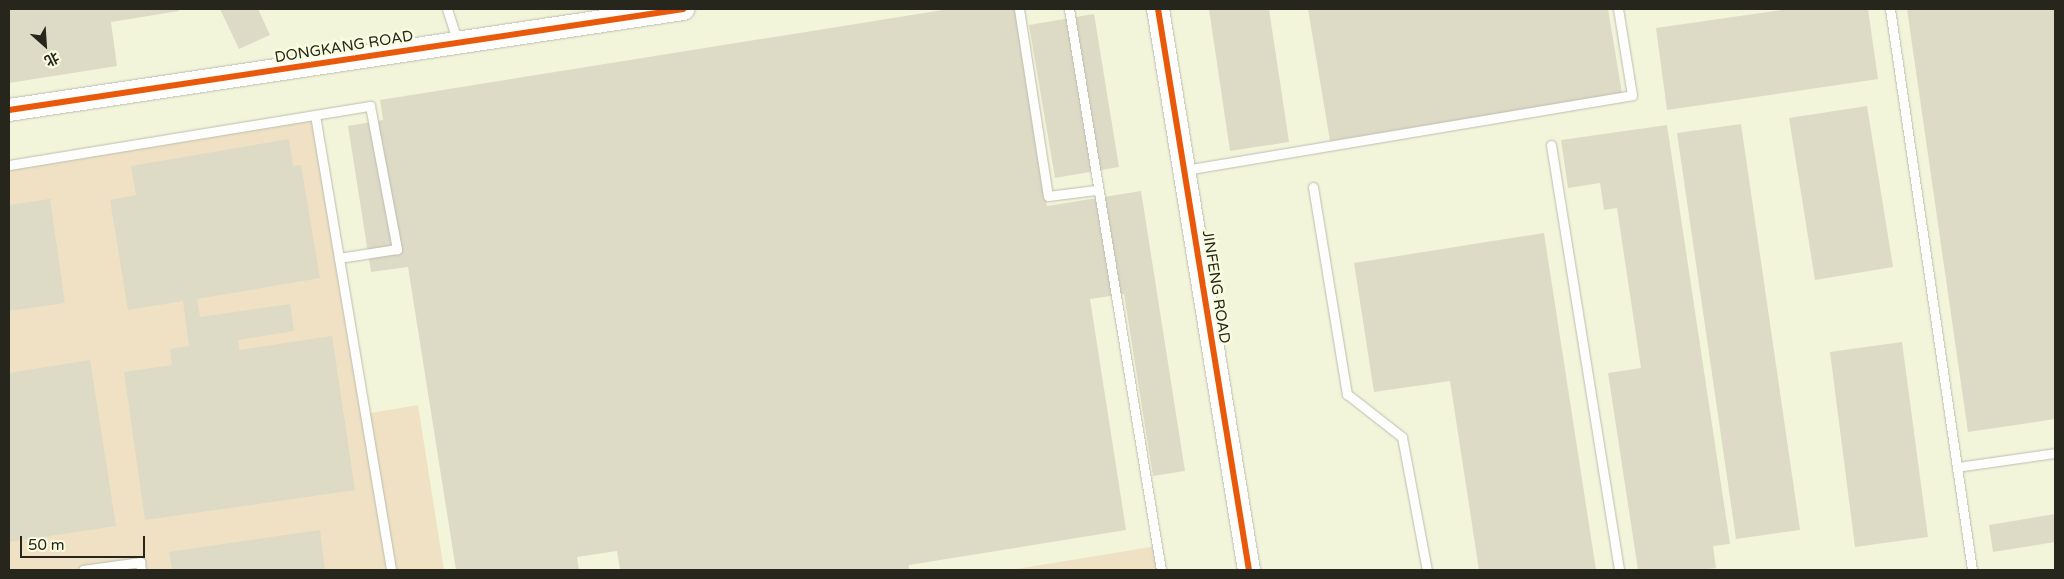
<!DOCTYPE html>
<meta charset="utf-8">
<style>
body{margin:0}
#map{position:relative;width:2064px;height:579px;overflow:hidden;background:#f4f6e6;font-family:"Varela Round","Noto Sans SC",sans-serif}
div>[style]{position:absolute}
.built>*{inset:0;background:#f3f5db}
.green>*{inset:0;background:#f0e1c4}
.building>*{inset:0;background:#dddac6}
.roads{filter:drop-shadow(0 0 1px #bcbdb1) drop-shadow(0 0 1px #bcbdb1)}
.service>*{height:9px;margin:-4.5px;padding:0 4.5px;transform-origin:4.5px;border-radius:4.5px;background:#fdfefb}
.tertiary>*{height:22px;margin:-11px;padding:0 11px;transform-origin:11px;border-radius:11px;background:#fdfefb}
.cycleway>*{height:6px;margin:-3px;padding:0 3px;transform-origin:3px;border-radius:3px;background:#e8590c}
span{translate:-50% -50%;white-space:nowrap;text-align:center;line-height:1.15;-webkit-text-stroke:5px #fafce0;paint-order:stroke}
.street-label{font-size:15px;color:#26261c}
.frame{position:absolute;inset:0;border:10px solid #26261c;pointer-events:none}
.north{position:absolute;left:20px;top:20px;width:50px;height:50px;-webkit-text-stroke:4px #fafce0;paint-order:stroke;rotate:154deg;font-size:14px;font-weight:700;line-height:20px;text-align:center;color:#26261c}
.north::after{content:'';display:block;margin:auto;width:18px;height:22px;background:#26261c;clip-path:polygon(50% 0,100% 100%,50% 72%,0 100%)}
.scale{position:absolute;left:20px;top:536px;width:125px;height:22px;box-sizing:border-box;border:2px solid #26261c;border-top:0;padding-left:6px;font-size:15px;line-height:18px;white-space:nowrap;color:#26261c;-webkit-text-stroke:4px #fafce0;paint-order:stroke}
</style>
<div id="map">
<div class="built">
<div style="clip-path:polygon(9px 9px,2055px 9px,2055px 570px,9px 570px)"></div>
</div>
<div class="green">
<div style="clip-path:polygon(315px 115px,365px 414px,418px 405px,444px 570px,9px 570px,9px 165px)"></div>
<div style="clip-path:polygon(1157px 546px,1161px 570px,1010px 570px)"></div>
</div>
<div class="building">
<div style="clip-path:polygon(9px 9px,178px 9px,179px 11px,111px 22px,117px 66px,9px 83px)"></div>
<div style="clip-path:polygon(220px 9px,258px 9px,270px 35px,239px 49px)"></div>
<div style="clip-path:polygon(949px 9px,1016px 9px,1047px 206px,1141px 191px,1185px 471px,1153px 476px,1124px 294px,1090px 299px,1126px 530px,909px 565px,909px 570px,620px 570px,617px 551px,577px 557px,579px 570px,456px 570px,408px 267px,371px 272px,348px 126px,383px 120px,380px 100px)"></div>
<div style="clip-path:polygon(1209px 9px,1269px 9px,1289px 142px,1230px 151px)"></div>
<div style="clip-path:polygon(1308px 9px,1608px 9px,1622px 93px,1330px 141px)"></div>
<div style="clip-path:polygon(1789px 9px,1868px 9px,1878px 79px,1667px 110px,1656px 28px)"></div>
<div style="clip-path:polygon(1907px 9px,2055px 9px,2055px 419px,1968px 432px)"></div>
<div style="clip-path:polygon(1094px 14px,1119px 167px,1055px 178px,1029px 25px)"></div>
<div style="clip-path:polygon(1867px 106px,1893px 267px,1815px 280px,1789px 118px)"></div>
<div style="clip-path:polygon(1741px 124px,1800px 530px,1736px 539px,1677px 133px)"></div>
<div style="clip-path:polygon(1667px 125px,1730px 544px,1713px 546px,1716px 568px,1700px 570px,1638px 570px,1608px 373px,1641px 368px,1617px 208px,1604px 210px,1600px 183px,1568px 188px,1561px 140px)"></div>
<div style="clip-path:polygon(289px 139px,293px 166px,301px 165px,320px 278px,197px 299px,200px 317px,290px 304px,294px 331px,238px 340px,239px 350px,332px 336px,355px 490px,145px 520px,124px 372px,172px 365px,170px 349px,189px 346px,183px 301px,128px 310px,110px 200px,136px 195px,131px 166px)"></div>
<div style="clip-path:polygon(50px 199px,65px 303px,9px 311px,9px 205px)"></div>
<div style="clip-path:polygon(1544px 233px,1596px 570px,1479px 570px,1450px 381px,1374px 392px,1354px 263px)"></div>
<div style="clip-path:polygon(1902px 342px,1928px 537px,1855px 547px,1830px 352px)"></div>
<div style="clip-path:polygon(90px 360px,116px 526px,9px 542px,9px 373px)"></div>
<div style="clip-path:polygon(2055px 514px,2055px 542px,1993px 552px,1989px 525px)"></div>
<div style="clip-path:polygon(320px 530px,325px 570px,172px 570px,169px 552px)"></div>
</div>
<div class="roads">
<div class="service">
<div style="left:447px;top:9px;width:35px;rotate:72deg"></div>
<div style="left:1019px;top:9px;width:189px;rotate:81.2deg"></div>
<div style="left:1048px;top:196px;width:48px;rotate:-7.1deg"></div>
<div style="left:1069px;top:9px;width:568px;rotate:80.69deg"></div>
<div style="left:1890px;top:9px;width:567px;rotate:81.68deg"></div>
<div style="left:315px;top:115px;width:461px;rotate:80.5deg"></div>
<div style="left:1551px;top:145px;width:430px;rotate:80.9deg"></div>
<div style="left:9px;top:165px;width:366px;rotate:-9.3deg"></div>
<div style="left:370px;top:106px;width:146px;rotate:79.3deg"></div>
<div style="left:397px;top:249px;width:59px;rotate:171.2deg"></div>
<div style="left:1185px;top:170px;width:453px;rotate:-9.5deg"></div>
<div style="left:1632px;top:95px;width:87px;rotate:-99.2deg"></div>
<div style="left:1313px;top:187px;width:210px;rotate:80.7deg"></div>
<div style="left:1347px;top:394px;width:70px;rotate:38deg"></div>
<div style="left:1402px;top:437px;width:135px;rotate:79.4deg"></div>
<div style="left:1957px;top:467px;width:99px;rotate:-8.1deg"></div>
<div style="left:83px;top:570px;width:58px;rotate:-8deg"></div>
<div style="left:140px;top:562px;width:8px;rotate:83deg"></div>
</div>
<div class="tertiary">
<div style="left:1158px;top:9px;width:568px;rotate:80.79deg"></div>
<div style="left:9px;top:110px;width:682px;rotate:-8.52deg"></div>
</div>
</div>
<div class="cycleway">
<div style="left:1158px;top:9px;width:568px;rotate:80.79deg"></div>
<div style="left:9px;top:110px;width:682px;rotate:-8.52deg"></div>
</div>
<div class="street-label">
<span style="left:344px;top:47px;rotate:-9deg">DONGKANG ROAD</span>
<span style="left:1216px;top:287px;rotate:81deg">JINFENG ROAD</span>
</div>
<div class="frame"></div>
<div class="north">北</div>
<div class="scale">50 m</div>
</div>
